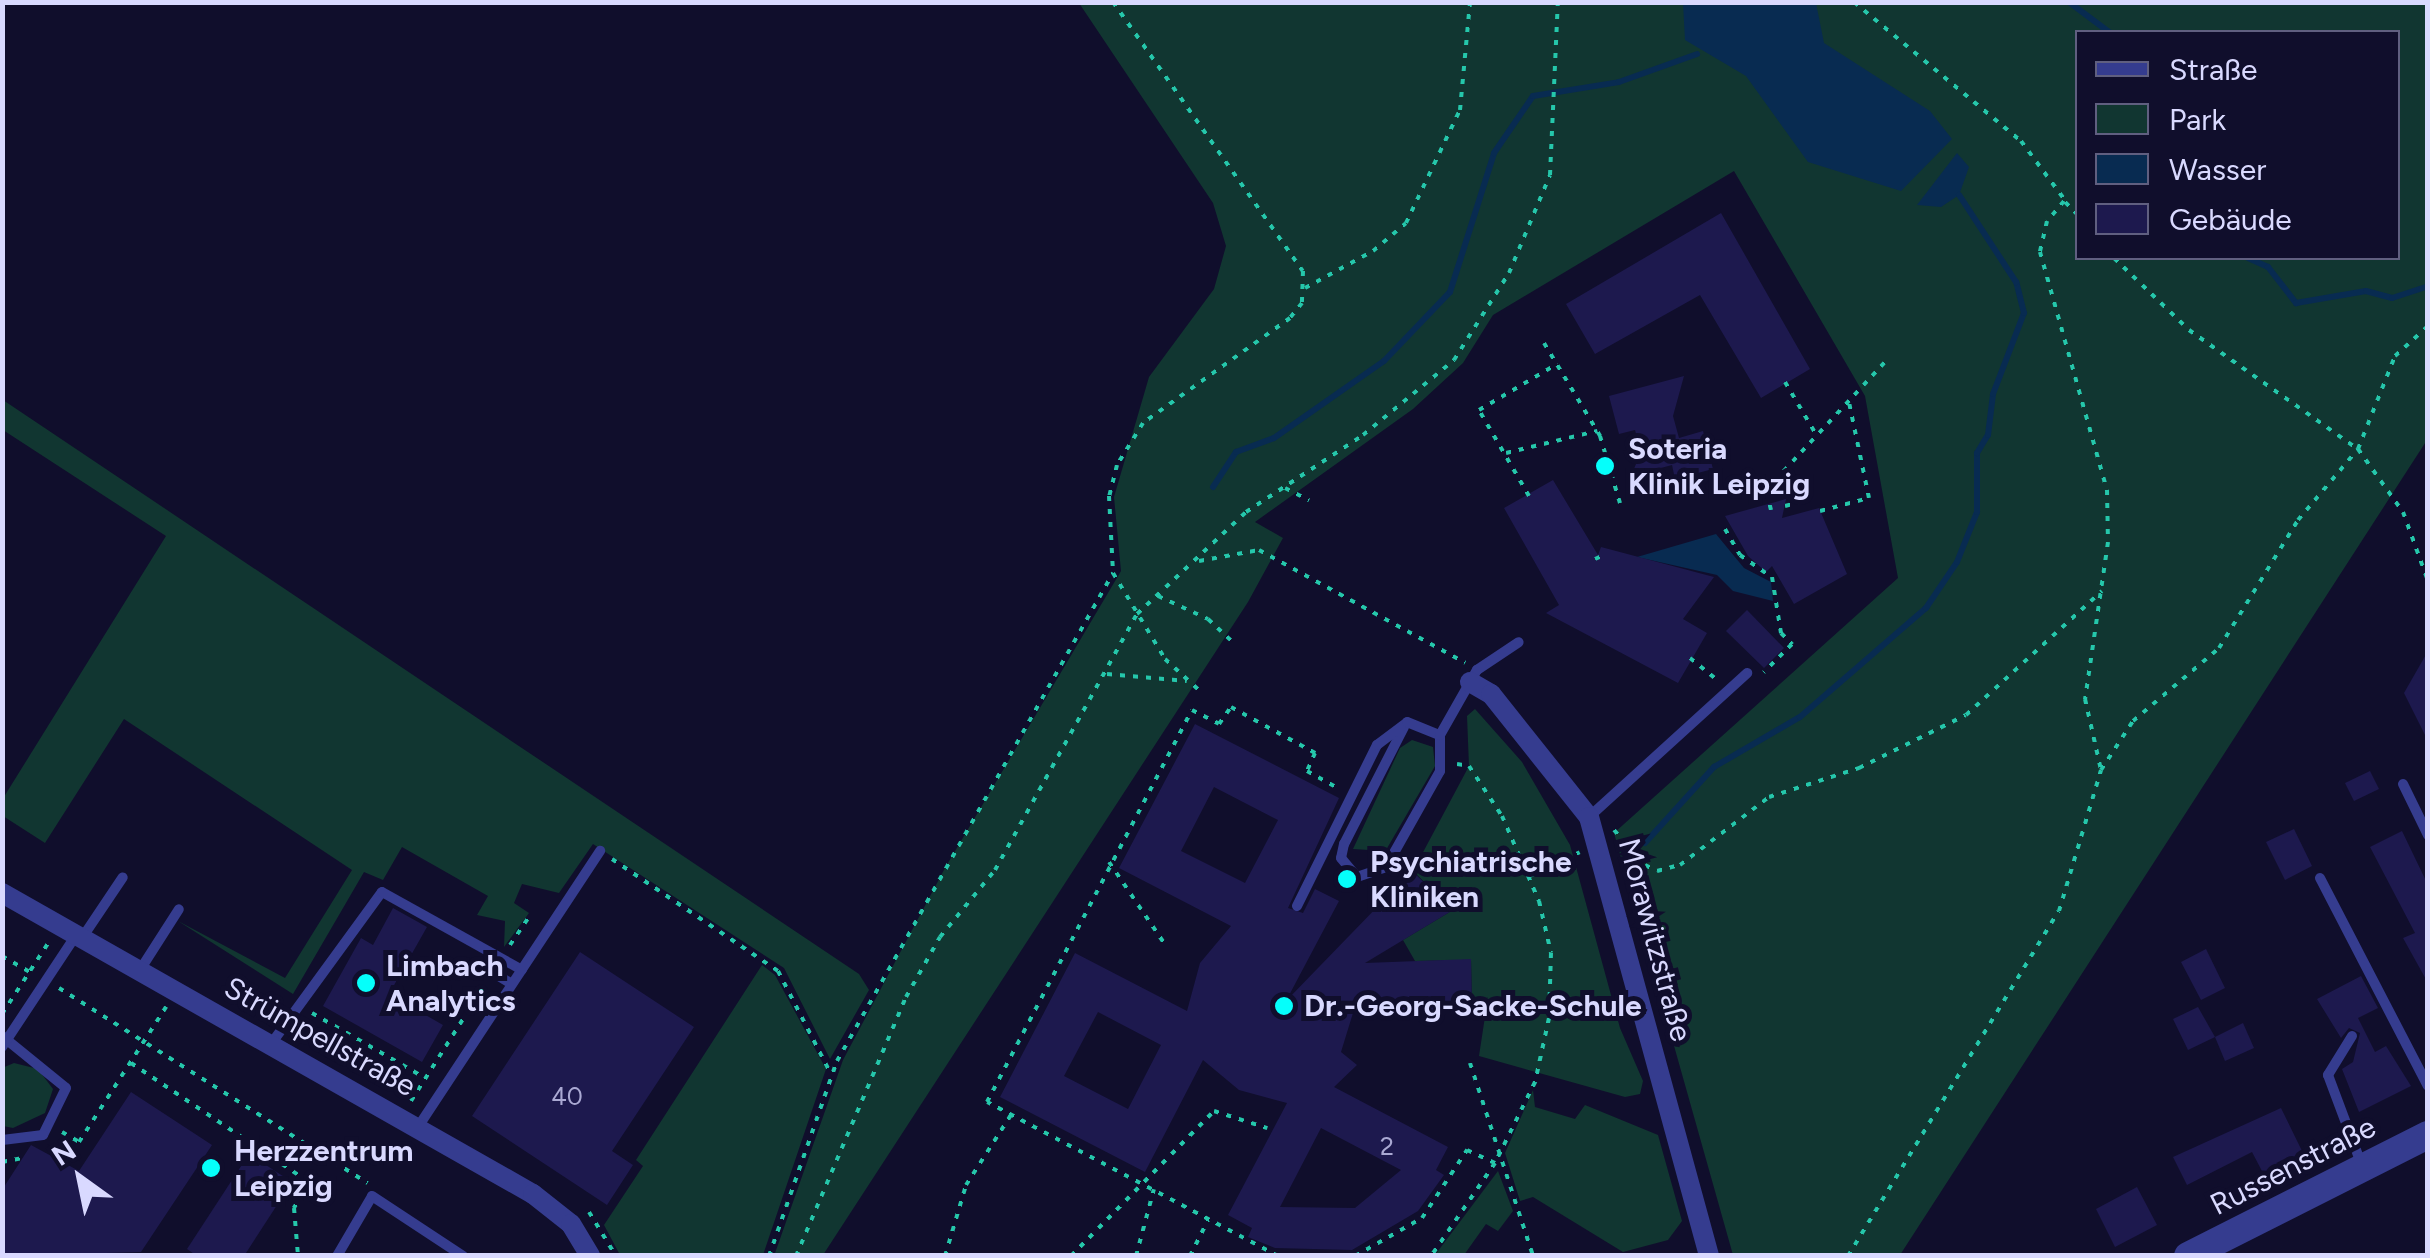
<!DOCTYPE html>
<meta charset="utf-8">
<style>
body{margin:0}
#map{position:relative;width:2430px;height:1258px;overflow:hidden;background:#100e2c;font-family:Figtree,sans-serif}
div>[style]{position:absolute}
.green>*{inset:0;background:#113631}
.water>*{inset:0;background:#082b51}
.stream>*{height:6px;margin:-3px;padding:0 3px;transform-origin:3px;border-radius:3px;background:#082b51}
.building>*{inset:0;background:#1d194e}
.path>*{height:4px;margin-top:-2px;transform-origin:0;background:repeating-linear-gradient(90deg,#25c7ab 0 5px,transparent 0 13px)}
.service>*{height:10px;margin:-5px;padding:0 5px;transform-origin:5px;border-radius:5px;background:#353c8f}
.minor>*{height:20px;margin:-10px;padding:0 10px;transform-origin:10px;border-radius:10px;background:#353c8f}
.tertiary>*{height:28px;margin:-14px;padding:0 14px;transform-origin:14px;border-radius:14px;background:#353c8f}
.dots>*{width:28px;height:28px;translate:-50% -50%;box-sizing:border-box;border:5px solid #100e2c;border-radius:50%}
span{translate:-50% -50%;white-space:nowrap;text-align:center;line-height:1.15;-webkit-text-stroke:10px #100e2c;paint-order:stroke}
.number-label{font-size:25px;color:#aaa9d3}
.number-label span{-webkit-text-stroke-width:0}
.poi-label{font-size:30px;color:#d9d9ff;font-weight:700}
.left{translate:0 -50%;text-align:left}
.street-label{font-size:30px;color:#d9d9ff}
.frame{position:absolute;inset:0;border:5px solid #d9d9ff;pointer-events:none}
.legend{position:absolute;left:2075px;top:30px;width:325px;height:230px;box-sizing:border-box;background:#100e2c;border:2px solid #605f80;margin:0;padding:12px 18px;list-style:none;font-size:30px;color:#d9d9ff}
.legend li{display:flex;align-items:center;gap:20px;height:50px}
.legend b{width:50px;border:2px solid #605f80}
.north{position:absolute;left:30px;top:1128px;width:100px;height:100px;-webkit-text-stroke:8px #100e2c;paint-order:stroke;rotate:327deg;font-size:28px;font-weight:700;line-height:40px;text-align:center;color:#d9d9ff}
.north::after{content:'';display:block;margin:auto;width:35px;height:45px;background:#d9d9ff;clip-path:polygon(50% 0,100% 100%,50% 72%,0 100%)}
</style>
<div id="map">
<div class="green">
<div style="clip-path:polygon(evenodd,1079px 3px,2427px 3px,2427px 440px,1900px 1255px,1733px 1255px,1614px 833px,1898px 578px,1865px 396px,1734px 171px,1493px 315px,1463px 363px,1413px 409px,1255px 522px,1283px 538px,1248px 602px,823px 1255px,774px 1256px,843px 1060px,945px 868px,1121px 571px,1114px 497px,1149px 377px,1214px 289px,1226px 246px,1213px 203px,1079px 3px,2078px 32px,2398px 32px,2398px 258px,2078px 258px,2078px 32px)"></div>
<div style="clip-path:polygon(3px 400px,859px 974px,869px 990px,830px 1059px,784px 968px,593px 844px,559px 893px,522px 884px,514px 903px,529px 913px,504px 947px,505px 921px,477px 915px,488px 896px,402px 847px,383px 880px,364px 872px,293px 994px,178px 921px,285px 978px,352px 870px,124px 719px,45px 843px,3px 816px,2px 800px,166px 536px,3px 430px)"></div>
<div style="clip-path:polygon(1475px 709px,1522px 762px,1570px 845px,1620px 1028px,1643px 1081px,1640px 1094px,1625px 1097px,1479px 1056px,1486px 1010px,1472px 1009px,1471px 960px,1415px 961px,1403px 940px,1453px 910px,1413px 871px,1469px 766px,1467px 716px)"></div>
<div style="clip-path:polygon(1412px 740px,1433px 747px,1435px 766px,1379px 862px,1369px 850px,1353px 849px,1400px 748px)"></div>
<div style="clip-path:polygon(762px 965px,775px 975px,826px 1069px,763px 1255px,620px 1255px,604px 1225px,643px 1166px,636px 1160px)"></div>
<div style="clip-path:polygon(14px 1063px,38px 1069px,53px 1089px,45px 1113px,13px 1128px,3px 1126px,2px 1068px)"></div>
<div style="clip-path:polygon(1533px 1090px,1535px 1107px,1575px 1119px,1585px 1105px,1658px 1135px,1682px 1221px,1668px 1240px,1623px 1252px,1533px 1197px,1520px 1201px,1505px 1153px)"></div>
<div style="clip-path:polygon(1498px 1171px,1513px 1211px,1498px 1231px,1486px 1224px,1464px 1255px,1435px 1255px)"></div>
</div>
<div class="water">
<div style="clip-path:polygon(1683px 3px,1816px 3px,1824px 43px,1930px 111px,1952px 139px,1901px 191px,1808px 162px,1746px 76px,1685px 40px)"></div>
<div style="clip-path:polygon(1957px 153px,1969px 167px,1959px 195px,1941px 207px,1917px 205px)"></div>
<div style="clip-path:polygon(1716px 534px,1744px 568px,1771px 582px,1773px 601px,1733px 591px,1717px 575px,1637px 557px)"></div>
</div>
<div class="stream">
<div style="left:2069px;top:2px;width:50px;rotate:36.9deg"></div>
<div style="left:2248px;top:258px;width:22px;rotate:24deg"></div>
<div style="left:2268px;top:267px;width:46px;rotate:52.1deg"></div>
<div style="left:2296px;top:303px;width:71px;rotate:-9.7deg"></div>
<div style="left:2366px;top:291px;width:27px;rotate:15deg"></div>
<div style="left:2392px;top:298px;width:38px;rotate:-18deg"></div>
<div style="left:1213px;top:487px;width:42px;rotate:-56.7deg"></div>
<div style="left:1236px;top:452px;width:40px;rotate:-20.2deg"></div>
<div style="left:1274px;top:438px;width:134px;rotate:-35deg"></div>
<div style="left:1384px;top:361px;width:95px;rotate:-46.3deg"></div>
<div style="left:1450px;top:292px;width:146px;rotate:-72.4deg"></div>
<div style="left:1494px;top:153px;width:69px;rotate:-55.6deg"></div>
<div style="left:1533px;top:96px;width:87px;rotate:-9.2deg"></div>
<div style="left:1619px;top:82px;width:83px;rotate:-19.7deg"></div>
<div style="left:1645px;top:843px;width:103px;rotate:-47.8deg"></div>
<div style="left:1714px;top:767px;width:99px;rotate:-30.2deg"></div>
<div style="left:1800px;top:717px;width:167px;rotate:-40.9deg"></div>
<div style="left:1926px;top:608px;width:55px;rotate:-56deg"></div>
<div style="left:1957px;top:562px;width:54px;rotate:-68.2deg"></div>
<div style="left:1977px;top:512px;width:59px;rotate:-90deg"></div>
<div style="left:1977px;top:453px;width:21px;rotate:-59deg"></div>
<div style="left:1988px;top:435px;width:41px;rotate:-83deg"></div>
<div style="left:1993px;top:394px;width:87px;rotate:-69.1deg"></div>
<div style="left:2024px;top:313px;width:32px;rotate:-104deg"></div>
<div style="left:2016px;top:282px;width:104px;rotate:-123.2deg"></div>
</div>
<div class="building">
<div style="clip-path:polygon(1721px 213px,1810px 369px,1761px 398px,1700px 295px,1595px 354px,1566px 304px)"></div>
<div style="clip-path:polygon(1684px 376px,1673px 416px,1679px 438px,1703px 431px,1713px 469px,1675px 479px,1672px 465px,1631px 476px,1641px 452px,1635px 430px,1619px 434px,1609px 396px)"></div>
<div style="clip-path:polygon(1553px 480px,1598px 555px,1601px 547px,1714px 577px,1683px 619px,1707px 633px,1678px 683px,1546px 613px,1559px 605px,1504px 508px)"></div>
<div style="clip-path:polygon(1786px 499px,1782px 518px,1819px 508px,1847px 574px,1794px 604px,1772px 566px,1766px 572px,1748px 556px,1725px 516px)"></div>
<div style="clip-path:polygon(1747px 610px,1784px 648px,1764px 668px,1726px 631px)"></div>
<div style="clip-path:polygon(2428px 651px,2428px 741px,2404px 693px)"></div>
<div style="clip-path:polygon(evenodd,1195px 724px,1339px 798px,1288px 908px,1303px 913px,1315px 889px,1339px 901px,1286px 1001px,1412px 871px,1453px 910px,1365px 963px,1471px 959px,1472px 1009px,1353px 1013px,1341px 1052px,1357px 1065px,1334px 1087px,1448px 1147px,1436px 1170px,1444px 1175px,1418px 1211px,1352px 1250px,1275px 1248px,1248px 1237px,1252px 1228px,1228px 1215px,1287px 1103px,1239px 1090px,1203px 1060px,1145px 1172px,1000px 1097px,1075px 953px,1187px 1011px,1200px 963px,1231px 926px,1119px 868px,1195px 724px,1214px 787px,1278px 820px,1245px 883px,1181px 851px,1214px 787px,1195px 724px,1098px 1012px,1161px 1045px,1128px 1109px,1064px 1076px,1098px 1012px,1195px 724px,1321px 1128px,1401px 1170px,1355px 1208px,1280px 1207px,1321px 1128px)"></div>
<div style="clip-path:polygon(2370px 771px,2379px 789px,2354px 801px,2345px 783px)"></div>
<div style="clip-path:polygon(2294px 829px,2312px 866px,2285px 880px,2266px 842px)"></div>
<div style="clip-path:polygon(2402px 831px,2428px 885px,2428px 983px,2403px 938px,2415px 933px,2370px 847px)"></div>
<div style="clip-path:polygon(393px 908px,427px 927px,389px 994px,443px 1025px,422px 1062px,323px 1006px,361px 938px,373px 945px)"></div>
<div style="clip-path:polygon(2206px 949px,2225px 988px,2201px 1000px,2181px 962px)"></div>
<div style="clip-path:polygon(580px 952px,694px 1027px,612px 1151px,633px 1165px,607px 1205px,472px 1116px)"></div>
<div style="clip-path:polygon(2361px 976px,2378px 1008px,2358px 1018px,2375px 1052px,2386px 1046px,2411px 1086px,2359px 1112px,2342px 1069px,2353px 1062px,2360px 1033px,2349px 1028px,2341px 1038px,2317px 999px)"></div>
<div style="clip-path:polygon(2198px 1007px,2215px 1037px,2188px 1050px,2173px 1019px)"></div>
<div style="clip-path:polygon(2243px 1023px,2254px 1048px,2225px 1061px,2215px 1037px)"></div>
<div style="clip-path:polygon(131px 1092px,212px 1145px,141px 1252px,2px 1256px,2px 1190px,31px 1145px,79px 1171px)"></div>
<div style="clip-path:polygon(2281px 1108px,2303px 1153px,2263px 1173px,2252px 1152px,2187px 1185px,2173px 1157px)"></div>
<div style="clip-path:polygon(249px 1154px,292px 1182px,244px 1256px,197px 1256px,187px 1249px)"></div>
<div style="clip-path:polygon(2137px 1187px,2157px 1225px,2115px 1247px,2096px 1209px)"></div>
</div>
<div class="path">
<div style="left:1113px;top:2px;width:329px;rotate:54.8deg"></div>
<div style="left:1303px;top:271px;width:32px;rotate:92deg"></div>
<div style="left:1302px;top:303px;width:19px;rotate:129deg"></div>
<div style="left:1290px;top:318px;width:181px;rotate:144.5deg"></div>
<div style="left:1143px;top:423px;width:49px;rotate:121.8deg"></div>
<div style="left:1117px;top:465px;width:32px;rotate:104deg"></div>
<div style="left:1109px;top:496px;width:77px;rotate:87deg"></div>
<div style="left:1113px;top:573px;width:100px;rotate:58.8deg"></div>
<div style="left:1165px;top:659px;width:50px;rotate:42.6deg"></div>
<div style="left:1632px;top:2px;width:32px"></div>
<div style="left:1854px;top:2px;width:217px;rotate:39.8deg"></div>
<div style="left:2021px;top:141px;width:72px;rotate:53.4deg"></div>
<div style="left:2078px;top:215px;width:20px;rotate:-135deg"></div>
<div style="left:2064px;top:201px;width:26px;rotate:130deg"></div>
<div style="left:2047px;top:221px;width:32px;rotate:103deg"></div>
<div style="left:2040px;top:252px;width:247px;rotate:74.3deg"></div>
<div style="left:2107px;top:490px;width:52px;rotate:88.9deg"></div>
<div style="left:2108px;top:542px;width:159px;rotate:98.3deg"></div>
<div style="left:2085px;top:699px;width:73px;rotate:77.3deg"></div>
<div style="left:2114px;top:258px;width:104px;rotate:43.8deg"></div>
<div style="left:2189px;top:330px;width:207px;rotate:35.2deg"></div>
<div style="left:2358px;top:449px;width:77px;rotate:54.5deg"></div>
<div style="left:2403px;top:512px;width:73px;rotate:70.1deg"></div>
<div style="left:1305px;top:288px;width:77px;rotate:-28.6deg"></div>
<div style="left:1373px;top:251px;width:43px;rotate:-40.3deg"></div>
<div style="left:1406px;top:223px;width:125px;rotate:-64.5deg"></div>
<div style="left:1460px;top:110px;width:108px;rotate:-84.7deg"></div>
<div style="left:1544px;top:343px;width:109px;rotate:58.9deg"></div>
<div style="left:1600px;top:436px;width:70px;rotate:73.4deg"></div>
<div style="left:1785px;top:382px;width:63px;rotate:59.3deg"></div>
<div style="left:1506px;top:453px;width:94px;rotate:-13.6deg"></div>
<div style="left:1285px;top:488px;width:27px;rotate:27deg"></div>
<div style="left:1529px;top:496px;width:99px;rotate:-120.2deg"></div>
<div style="left:1479px;top:410px;width:91px;rotate:-30.5deg"></div>
<div style="left:1785px;top:506px;width:16px;rotate:-15deg"></div>
<div style="left:1771px;top:510px;width:21px;rotate:-104deg"></div>
<div style="left:1766px;top:490px;width:178px;rotate:-47.1deg"></div>
<div style="left:1820px;top:511px;width:51px;rotate:-14.9deg"></div>
<div style="left:1869px;top:498px;width:98px;rotate:-101.8deg"></div>
<div style="left:1725px;top:529px;width:30px;rotate:60deg"></div>
<div style="left:1740px;top:555px;width:39px;rotate:35deg"></div>
<div style="left:1772px;top:577px;width:57px;rotate:80.9deg"></div>
<div style="left:1781px;top:633px;width:16px;rotate:45deg"></div>
<div style="left:1792px;top:644px;width:40px;rotate:135deg"></div>
<div style="left:1595px;top:559px;width:12px;rotate:-24deg"></div>
<div style="left:1199px;top:561px;width:61px;rotate:-10.4deg"></div>
<div style="left:1259px;top:550px;width:235px;rotate:28.7deg"></div>
<div style="left:1158px;top:596px;width:55px;rotate:24.7deg"></div>
<div style="left:1208px;top:619px;width:35px;rotate:43deg"></div>
<div style="left:1690px;top:658px;width:36px;rotate:39deg"></div>
<div style="left:1107px;top:674px;width:80px;rotate:5deg"></div>
<div style="left:1457px;top:764px;width:12px;rotate:9deg"></div>
<div style="left:1469px;top:766px;width:60px;rotate:56.6deg"></div>
<div style="left:1502px;top:816px;width:93px;rotate:66.5deg"></div>
<div style="left:1539px;top:901px;width:53px;rotate:77deg"></div>
<div style="left:1551px;top:953px;width:65px;rotate:91.8deg"></div>
<div style="left:1549px;top:1018px;width:66px;rotate:102.3deg"></div>
<div style="left:1535px;top:1082px;width:90px;rotate:116.3deg"></div>
<div style="left:1614px;top:830px;width:47px;rotate:48.5deg"></div>
<div style="left:1645px;top:865px;width:13px;rotate:27deg"></div>
<div style="left:1657px;top:871px;width:24px;rotate:-15deg"></div>
<div style="left:1680px;top:865px;width:112px;rotate:-37.4deg"></div>
<div style="left:1769px;top:797px;width:95px;rotate:-17.9deg"></div>
<div style="left:1859px;top:768px;width:119px;rotate:-26.4deg"></div>
<div style="left:1966px;top:715px;width:184px;rotate:-42.4deg"></div>
<div style="left:612px;top:859px;width:200px;rotate:34deg"></div>
<div style="left:778px;top:971px;width:116px;rotate:62.8deg"></div>
<div style="left:1109px;top:862px;width:102px;rotate:55.8deg"></div>
<div style="left:1530px;top:876px;width:55px;rotate:-25.6deg"></div>
<div style="left:510px;top:945px;width:34px;rotate:-56deg"></div>
<div style="left:2px;top:956px;width:36px;rotate:30deg"></div>
<div style="left:59px;top:988px;width:365px;rotate:32.3deg"></div>
<div style="left:312px;top:1013px;width:130px;rotate:29.9deg"></div>
<div style="left:2px;top:1014px;width:86px;rotate:-56.9deg"></div>
<div style="left:131px;top:1063px;width:216px;rotate:33.8deg"></div>
<div style="left:310px;top:1183px;width:30px;rotate:123deg"></div>
<div style="left:294px;top:1208px;width:48px;rotate:85.2deg"></div>
<div style="left:1470px;top:1063px;width:203px;rotate:71.9deg"></div>
<div style="left:411px;top:1101px;width:140px;rotate:-57.6deg"></div>
<div style="left:62px;top:1132px;width:20px;rotate:30deg"></div>
<div style="left:79px;top:1142px;width:161px;rotate:-57.2deg"></div>
<div style="left:2px;top:1162px;width:21px;rotate:-11deg"></div>
<div style="left:589px;top:1212px;width:52px;rotate:58.5deg"></div>
<div style="left:769px;top:1256px;width:207px;rotate:-70.8deg"></div>
<div style="left:837px;top:1061px;width:561px;rotate:-60.51deg"></div>
<div style="left:796px;top:1256px;width:281px;rotate:-67deg"></div>
<div style="left:906px;top:997px;width:69px;rotate:-60.5deg"></div>
<div style="left:940px;top:937px;width:87px;rotate:-50.6deg"></div>
<div style="left:995px;top:870px;width:293px;rotate:-61deg"></div>
<div style="left:1137px;top:614px;width:149px;rotate:-43.1deg"></div>
<div style="left:1246px;top:512px;width:140px;rotate:-33.3deg"></div>
<div style="left:1363px;top:435px;width:118px;rotate:-39.5deg"></div>
<div style="left:1454px;top:360px;width:103px;rotate:-57.7deg"></div>
<div style="left:1509px;top:273px;width:106px;rotate:-67.3deg"></div>
<div style="left:1550px;top:175px;width:173px;rotate:-87.4deg"></div>
<div style="left:945px;top:1256px;width:74px;rotate:-73.5deg"></div>
<div style="left:966px;top:1185px;width:83px;rotate:-57.3deg"></div>
<div style="left:1071px;top:1256px;width:204px;rotate:-45.4deg"></div>
<div style="left:1214px;top:1111px;width:56px;rotate:17.8deg"></div>
<div style="left:1136px;top:1256px;width:69px;rotate:-75deg"></div>
<div style="left:1190px;top:1256px;width:40px;rotate:-63.4deg"></div>
<div style="left:1278px;top:1256px;width:329px;rotate:-152.1deg"></div>
<div style="left:987px;top:1102px;width:442px;rotate:-62.4deg"></div>
<div style="left:1192px;top:710px;width:30px;rotate:27deg"></div>
<div style="left:1219px;top:724px;width:21px;rotate:-55deg"></div>
<div style="left:1231px;top:707px;width:96px;rotate:28.7deg"></div>
<div style="left:1315px;top:753px;width:20px;rotate:114deg"></div>
<div style="left:1307px;top:771px;width:35px;rotate:29deg"></div>
<div style="left:1355px;top:1256px;width:77px;rotate:-29.6deg"></div>
<div style="left:1422px;top:1218px;width:82px;rotate:-56.5deg"></div>
<div style="left:1467px;top:1150px;width:31px;rotate:25deg"></div>
<div style="left:1495px;top:1163px;width:113px;rotate:124.5deg"></div>
<div style="left:1848px;top:1256px;width:404px;rotate:-58.6deg"></div>
<div style="left:2059px;top:911px;width:147px;rotate:-73.4deg"></div>
<div style="left:2101px;top:770px;width:59px;rotate:-56.9deg"></div>
<div style="left:2133px;top:721px;width:113px;rotate:-40.3deg"></div>
<div style="left:2219px;top:648px;width:150px;rotate:-58.3deg"></div>
<div style="left:2298px;top:520px;width:93px;rotate:-49.8deg"></div>
<div style="left:2358px;top:449px;width:100px;rotate:-68.3deg"></div>
<div style="left:2395px;top:356px;width:45px;rotate:-42.3deg"></div>
</div>
<div class="service">
<div style="left:1404px;top:727px;width:131px;rotate:117.1deg"></div>
<div style="left:1344px;top:844px;width:14px;rotate:102deg"></div>
<div style="left:1341px;top:858px;width:25px;rotate:50deg"></div>
<div style="left:1357px;top:877px;width:31px;rotate:-19deg"></div>
<div style="left:1386px;top:867px;width:110px;rotate:-60.6deg"></div>
<div style="left:1440px;top:771px;width:36px;rotate:-90deg"></div>
<div style="left:2403px;top:784px;width:57px;rotate:63.9deg"></div>
<div style="left:1589px;top:817px;width:214px;rotate:-42.3deg"></div>
<div style="left:2320px;top:878px;width:234px;rotate:62.6deg"></div>
<div style="left:1297px;top:906px;width:180px;rotate:-63.6deg"></div>
<div style="left:1377px;top:745px;width:38px;rotate:-37deg"></div>
<div style="left:1407px;top:722px;width:35px;rotate:22deg"></div>
<div style="left:1440px;top:735px;width:75px;rotate:-60.4deg"></div>
<div style="left:1477px;top:670px;width:50px;rotate:-33.7deg"></div>
<div style="left:82px;top:938px;width:73px;rotate:-56.1deg"></div>
<div style="left:140px;top:970px;width:72px;rotate:-57.4deg"></div>
<div style="left:492px;top:972px;width:23px;rotate:31deg"></div>
<div style="left:2px;top:1036px;width:82px;rotate:39.1deg"></div>
<div style="left:66px;top:1088px;width:52px;rotate:116.1deg"></div>
<div style="left:43px;top:1135px;width:41px;rotate:173deg"></div>
<div style="left:2352px;top:1036px;width:46px;rotate:121.6deg"></div>
<div style="left:2328px;top:1075px;width:97px;rotate:69.5deg"></div>
<div style="left:271px;top:1044px;width:188px;rotate:-53.9deg"></div>
<div style="left:382px;top:892px;width:160px;rotate:29.1deg"></div>
<div style="left:2px;top:1047px;width:134px;rotate:-56.5deg"></div>
<div style="left:418px;top:1127px;width:331px;rotate:-56.6deg"></div>
<div style="left:337px;top:1256px;width:69px;rotate:-59.7deg"></div>
<div style="left:372px;top:1196px;width:109px;rotate:33.4deg"></div>
</div>
<div class="minor">
<div style="left:1470px;top:682px;width:24px;rotate:30deg"></div>
<div style="left:1491px;top:694px;width:157px;rotate:51.5deg"></div>
<div style="left:1589px;top:817px;width:455px;rotate:74.7deg"></div>
<div style="left:2px;top:893px;width:610px;rotate:29.55deg"></div>
<div style="left:533px;top:1194px;width:48px;rotate:38.3deg"></div>
<div style="left:571px;top:1224px;width:37px;rotate:59deg"></div>
</div>
<div class="tertiary">
<div style="left:2188px;top:1256px;width:269px;rotate:-26.8deg"></div>
</div>
<div class="dots">
<div style="left:1605px;top:466px;background:#05fffb"></div>
<div style="left:1347px;top:879px;background:#05fffb"></div>
<div style="left:366px;top:983px;background:#05fffb"></div>
<div style="left:1284px;top:1006px;background:#05fffb"></div>
<div style="left:211px;top:1168px;background:#05fffb"></div>
</div>
<div class="number-label">
<span style="left:567px;top:1096px">40</span>
<span style="left:1387px;top:1146px">2</span>
</div>
<div class="poi-label">
<span class="left" style="left:1628px;top:466px">Soteria<br>Klinik Leipzig</span>
<span class="left" style="left:1370px;top:879px">Psychiatrische<br>Kliniken</span>
<span class="left" style="left:386px;top:983px">Limbach<br>Analytics</span>
<span class="left" style="left:1304px;top:1006px">Dr.-Georg-Sacke-Schule</span>
<span class="left" style="left:234px;top:1168px">Herzzentrum<br>Leipzig</span>
</div>
<div class="street-label">
<span style="left:1655px;top:940px;rotate:75deg">Morawitzstraße</span>
<span style="left:320px;top:1037px;rotate:29deg">Strümpellstraße</span>
<span style="left:2293px;top:1166px;rotate:-27deg">Russenstraße</span>
</div>
<div class="frame"></div>
<ul class="legend">
<li><b style="height:12px;background:#353c8f"></b>Straße</li>
<li><b style="height:28px;background:#113631"></b>Park</li>
<li><b style="height:28px;background:#082b51"></b>Wasser</li>
<li><b style="height:28px;background:#1d194e"></b>Gebäude</li>
</ul>
<div class="north">N</div>
</div>
